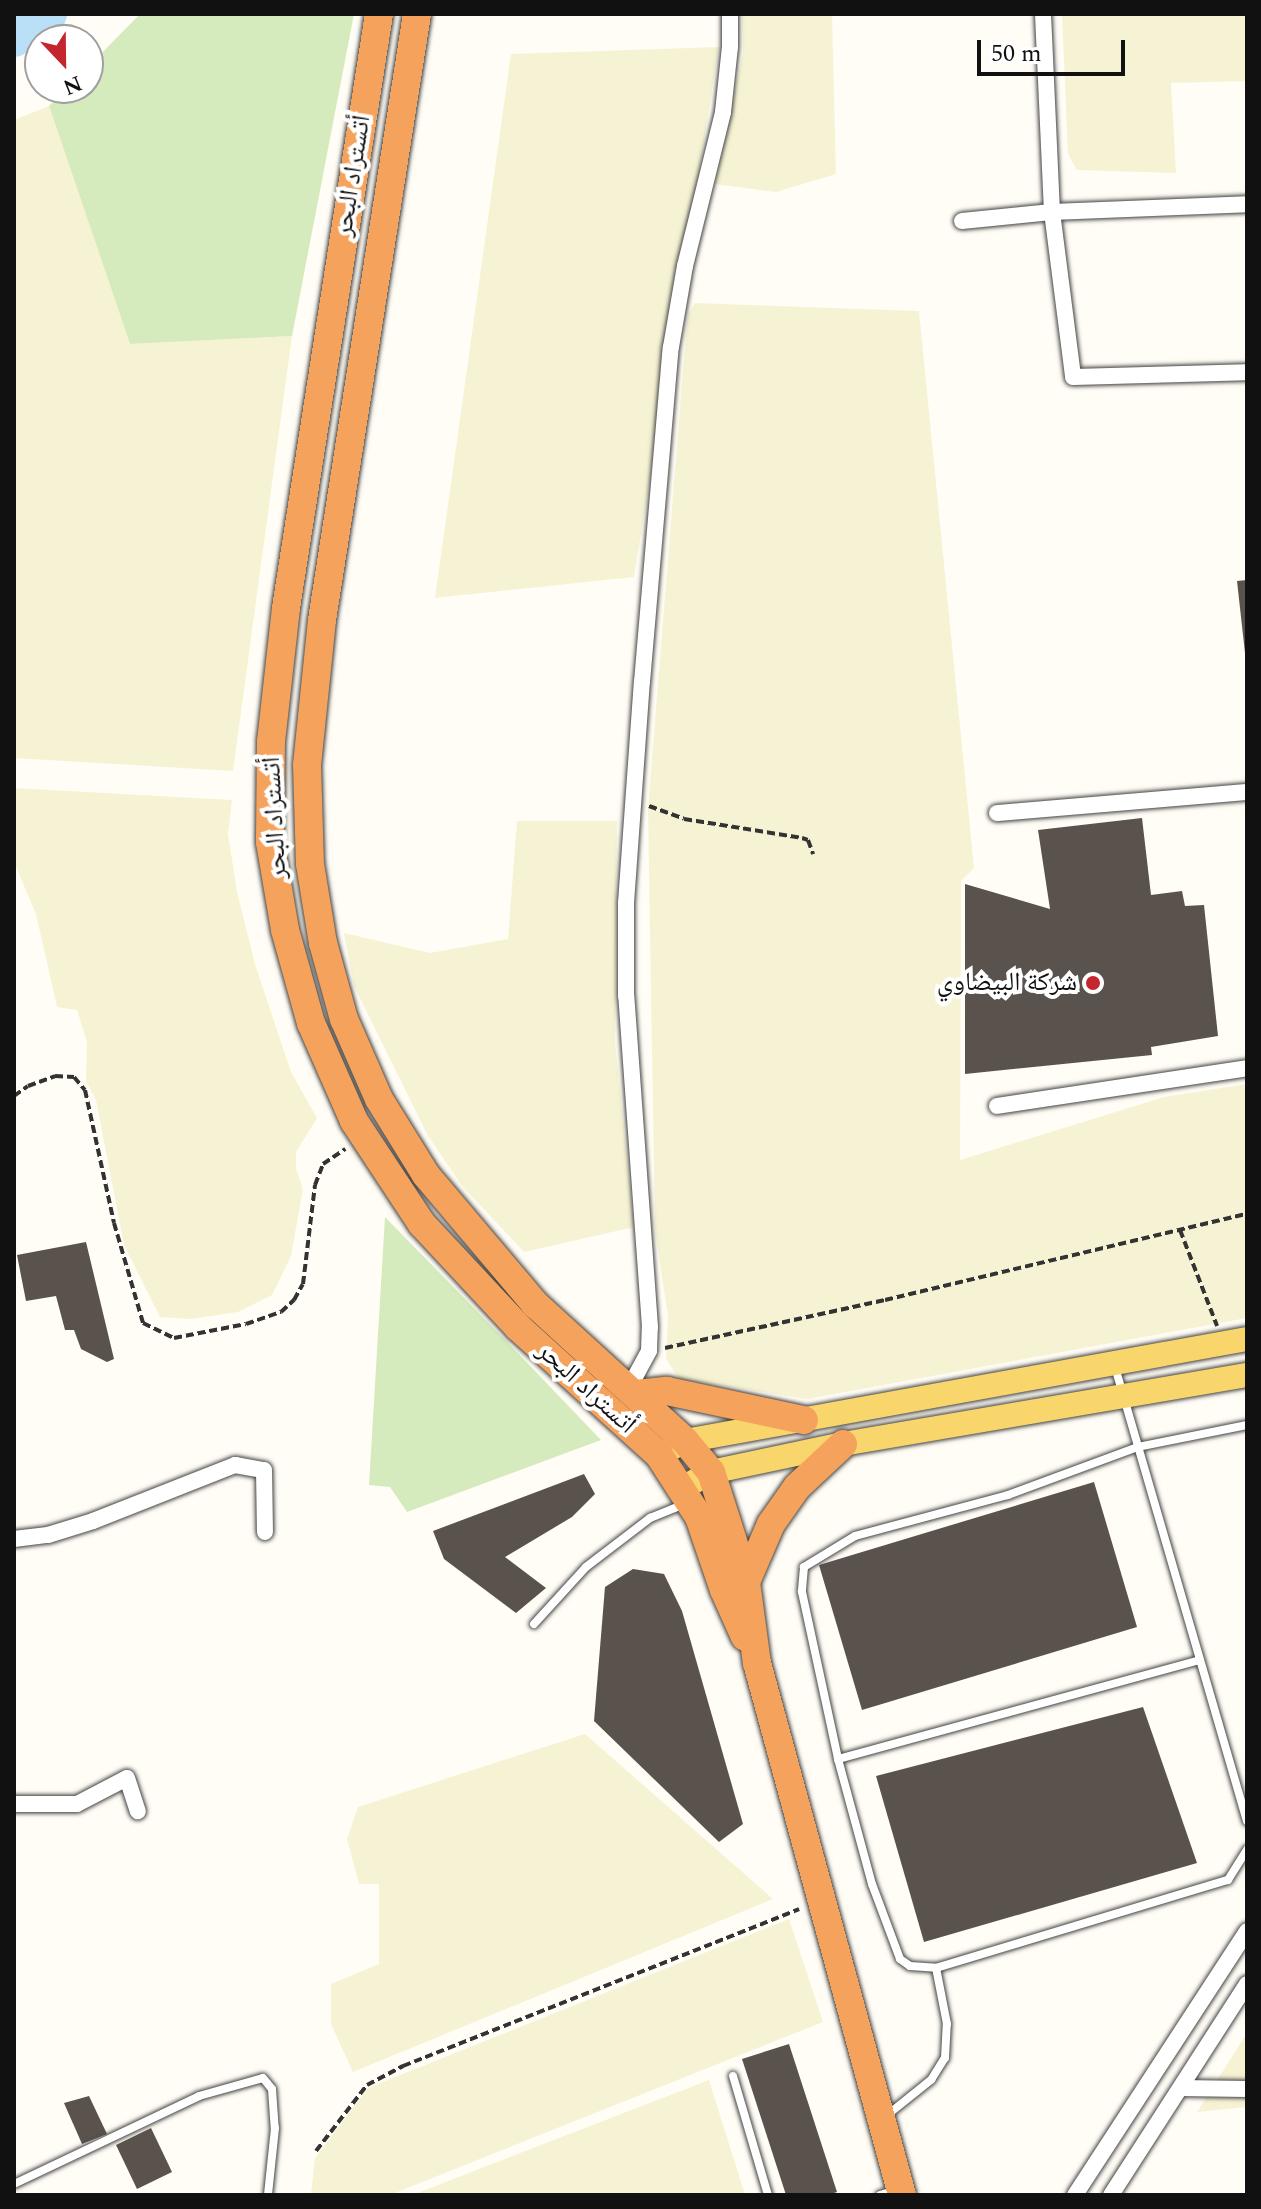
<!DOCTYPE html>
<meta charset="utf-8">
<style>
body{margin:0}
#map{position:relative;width:1261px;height:2209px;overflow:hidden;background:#fffdf5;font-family:Spectral,"Noto Naskh Arabic",serif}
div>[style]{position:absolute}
.farmland>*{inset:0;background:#f6f3d4}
.green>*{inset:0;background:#d5ebbd}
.river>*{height:36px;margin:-18px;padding:0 18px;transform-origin:18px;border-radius:18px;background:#b9e0f7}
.building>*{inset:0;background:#5a524d}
.path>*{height:4px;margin-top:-2px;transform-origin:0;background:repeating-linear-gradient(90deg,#333 0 8px,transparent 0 12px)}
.roads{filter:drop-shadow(0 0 2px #444) drop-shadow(0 0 2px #444)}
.lane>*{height:8px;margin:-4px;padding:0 4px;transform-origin:4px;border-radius:4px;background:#fff}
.street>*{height:16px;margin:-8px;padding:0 8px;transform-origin:8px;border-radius:8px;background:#fff}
.primary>*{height:24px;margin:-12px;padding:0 12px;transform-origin:12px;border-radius:12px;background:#f9d66b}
.highway>*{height:28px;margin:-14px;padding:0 14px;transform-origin:14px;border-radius:14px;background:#f5a25d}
.dots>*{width:22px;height:22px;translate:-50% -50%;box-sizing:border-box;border:4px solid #fff;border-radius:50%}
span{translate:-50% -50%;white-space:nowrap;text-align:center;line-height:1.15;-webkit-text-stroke:8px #fff;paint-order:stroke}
.street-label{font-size:26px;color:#111}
.poi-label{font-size:26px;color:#111}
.right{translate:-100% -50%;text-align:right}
.frame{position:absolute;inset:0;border:16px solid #111;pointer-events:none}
.north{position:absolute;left:24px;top:24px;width:80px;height:80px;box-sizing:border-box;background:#fff;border:2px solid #a0a0a0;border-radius:50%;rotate:158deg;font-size:22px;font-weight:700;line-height:32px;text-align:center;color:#111}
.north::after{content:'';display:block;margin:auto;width:28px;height:36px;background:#c4262e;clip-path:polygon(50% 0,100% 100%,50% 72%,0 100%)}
.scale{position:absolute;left:977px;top:40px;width:148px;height:36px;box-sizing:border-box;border:4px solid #111;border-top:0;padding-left:10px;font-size:24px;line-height:28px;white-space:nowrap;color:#111;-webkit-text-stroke:6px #fff;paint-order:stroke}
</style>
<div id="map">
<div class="farmland">
<div style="clip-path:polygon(742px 14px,832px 14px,836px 174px,776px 192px,715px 184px,743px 53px)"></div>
<div style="clip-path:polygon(1062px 14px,1247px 14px,1247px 81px,1171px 83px,1176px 173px,1077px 170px,1068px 154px)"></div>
<div style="clip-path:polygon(719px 47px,634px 577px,435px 598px,511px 54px)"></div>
<div style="clip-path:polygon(49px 106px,130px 344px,292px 336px,233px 771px,14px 758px,14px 120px)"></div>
<div style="clip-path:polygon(695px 303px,919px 311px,974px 868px,961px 881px,960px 1160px,1164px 1097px,1247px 1084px,1247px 1318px,807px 1399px,679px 1379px,666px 1359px,668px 1316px,655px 1230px,648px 809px,686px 334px,688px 315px)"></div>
<div style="clip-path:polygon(14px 788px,232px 800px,228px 834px,237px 892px,255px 964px,291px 1072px,317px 1118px,296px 1152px,296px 1169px,303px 1189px,291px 1256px,272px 1295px,238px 1312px,191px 1319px,160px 1317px,124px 1245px,96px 1100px,86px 1081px,87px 1042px,77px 1010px,57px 1007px,36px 914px,14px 862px)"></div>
<div style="clip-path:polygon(517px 821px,617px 821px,615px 1042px,634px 1227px,524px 1252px,463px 1187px,428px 1136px,354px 986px,344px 933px,430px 953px,508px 939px)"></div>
<div style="clip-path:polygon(585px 1734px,773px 1899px,353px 2072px,331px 2024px,331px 1984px,379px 1964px,379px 1884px,359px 1884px,347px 1839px,358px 1807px)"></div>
<div style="clip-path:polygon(789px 1919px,823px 2022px,390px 2195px,311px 2195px,315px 2158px,368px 2088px)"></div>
<div style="clip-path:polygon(1247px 2033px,1247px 2107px,1197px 2112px)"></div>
<div style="clip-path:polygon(709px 2080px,745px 2195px,412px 2195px)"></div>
</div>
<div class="green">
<div style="clip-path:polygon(140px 14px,354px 14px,292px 336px,130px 344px,49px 106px,67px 88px,88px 88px,88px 67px)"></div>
<div style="clip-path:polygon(385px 1217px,513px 1348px,601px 1440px,407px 1512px,390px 1487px,369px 1485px)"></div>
</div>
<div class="river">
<div style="left:14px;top:39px;width:43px;rotate:-35.5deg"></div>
</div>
<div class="building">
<div style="clip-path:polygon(1247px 580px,1247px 653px,1245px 653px,1237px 581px)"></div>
<div style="clip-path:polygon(1142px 818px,1151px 895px,1182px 891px,1185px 906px,1204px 905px,1218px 1036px,1151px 1047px,1152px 1055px,965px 1074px,965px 884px,1050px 909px,1038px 830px)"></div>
<div style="clip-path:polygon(86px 1242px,114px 1359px,107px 1362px,81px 1349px,74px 1330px,65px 1330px,56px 1296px,26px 1301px,17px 1255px)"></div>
<div style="clip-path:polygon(584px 1474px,595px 1494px,572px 1517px,505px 1557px,546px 1588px,516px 1613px,444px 1559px,433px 1531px)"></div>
<div style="clip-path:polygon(1094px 1482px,1137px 1627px,862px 1710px,819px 1565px)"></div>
<div style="clip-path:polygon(633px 1569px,664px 1574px,682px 1611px,743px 1824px,719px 1842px,594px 1721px,605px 1587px)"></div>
<div style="clip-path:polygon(1143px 1707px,1197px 1863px,924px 1942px,876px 1776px)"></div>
<div style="clip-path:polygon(789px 2044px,837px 2192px,828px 2195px,786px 2195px,742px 2059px)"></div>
<div style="clip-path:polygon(89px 2096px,107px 2134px,82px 2144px,64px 2103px)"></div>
<div style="clip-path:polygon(151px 2128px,172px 2172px,137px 2189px,116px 2145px)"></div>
</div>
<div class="path">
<div style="left:649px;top:806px;width:37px;rotate:20deg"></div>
<div style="left:684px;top:819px;width:120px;rotate:9.1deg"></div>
<div style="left:802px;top:838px;width:6px;rotate:18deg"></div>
<div style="left:808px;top:840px;width:15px;rotate:70deg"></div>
<div style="left:14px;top:1096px;width:17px;rotate:-36deg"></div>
<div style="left:28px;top:1086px;width:29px;rotate:-20deg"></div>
<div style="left:55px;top:1076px;width:19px;rotate:3deg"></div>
<div style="left:74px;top:1077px;width:17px;rotate:50deg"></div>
<div style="left:85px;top:1090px;width:136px;rotate:77.7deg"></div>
<div style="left:114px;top:1223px;width:104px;rotate:73.8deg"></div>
<div style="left:143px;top:1323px;width:34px;rotate:26deg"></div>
<div style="left:174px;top:1338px;width:73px;rotate:-11deg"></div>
<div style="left:246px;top:1324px;width:37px;rotate:-19deg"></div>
<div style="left:281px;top:1312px;width:18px;rotate:-43deg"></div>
<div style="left:294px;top:1300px;width:18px;rotate:-61deg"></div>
<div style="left:303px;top:1284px;width:100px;rotate:-83.1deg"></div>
<div style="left:315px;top:1185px;width:22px;rotate:-69deg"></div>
<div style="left:323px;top:1164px;width:27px;rotate:-34deg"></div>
<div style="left:1180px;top:1230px;width:103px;rotate:68.9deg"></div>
<div style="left:665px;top:1348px;width:225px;rotate:-12.3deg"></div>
<div style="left:885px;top:1300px;width:372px;rotate:-13.4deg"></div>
<div style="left:316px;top:2151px;width:83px;rotate:-52.3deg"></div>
<div style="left:367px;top:2085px;width:41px;rotate:-27.8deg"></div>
<div style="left:403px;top:2066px;width:426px;rotate:-21.6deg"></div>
</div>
<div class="roads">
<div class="lane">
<div style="left:1115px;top:1367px;width:473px;rotate:73.8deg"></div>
<div style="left:1247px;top:1425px;width:111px;rotate:168.6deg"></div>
<div style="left:1138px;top:1447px;width:139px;rotate:159.7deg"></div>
<div style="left:1008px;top:1495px;width:158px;rotate:165deg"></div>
<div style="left:855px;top:1536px;width:60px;rotate:148.7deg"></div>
<div style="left:804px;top:1567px;width:25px;rotate:95deg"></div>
<div style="left:802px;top:1592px;width:171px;rotate:77.8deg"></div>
<div style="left:838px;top:1759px;width:130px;rotate:74.8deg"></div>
<div style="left:872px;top:1884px;width:80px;rotate:69.5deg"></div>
<div style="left:900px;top:1959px;width:12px;rotate:35deg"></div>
<div style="left:910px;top:1966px;width:26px;rotate:4deg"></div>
<div style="left:936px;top:1968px;width:305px;rotate:-16.8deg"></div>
<div style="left:1228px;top:1880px;width:36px;rotate:-58deg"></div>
<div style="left:534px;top:1624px;width:77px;rotate:-47.6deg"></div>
<div style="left:586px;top:1567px;width:81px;rotate:-37.4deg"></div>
<div style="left:650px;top:1518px;width:38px;rotate:-22deg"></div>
<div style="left:838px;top:1759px;width:375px;rotate:-15.3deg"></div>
<div style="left:733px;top:2076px;width:124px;rotate:73.6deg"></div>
<div style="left:886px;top:2116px;width:58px;rotate:-38.7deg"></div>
<div style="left:931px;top:2080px;width:26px;rotate:-58deg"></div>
<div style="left:945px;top:2058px;width:34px;rotate:-87deg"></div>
<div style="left:947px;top:2024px;width:57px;rotate:-101.1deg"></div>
<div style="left:14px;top:2184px;width:205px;rotate:-25.4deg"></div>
<div style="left:199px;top:2096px;width:66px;rotate:-15.7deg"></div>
<div style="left:263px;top:2078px;width:14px;rotate:51deg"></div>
<div style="left:272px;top:2089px;width:39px;rotate:86deg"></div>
<div style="left:275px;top:2128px;width:67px;rotate:96deg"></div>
<div style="left:880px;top:2195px;width:17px;rotate:-17deg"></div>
</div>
<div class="street">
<div style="left:1043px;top:14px;width:198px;rotate:87.4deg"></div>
<div style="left:1052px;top:212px;width:166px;rotate:82.7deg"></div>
<div style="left:1073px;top:377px;width:174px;rotate:-1.6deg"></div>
<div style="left:962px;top:221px;width:90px;rotate:-5.7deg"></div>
<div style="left:1052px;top:212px;width:195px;rotate:-2.3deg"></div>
<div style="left:997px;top:813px;width:251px;rotate:-4.8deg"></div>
<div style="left:997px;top:1106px;width:253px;rotate:-8.6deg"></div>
<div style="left:629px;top:1388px;width:42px;rotate:-61.6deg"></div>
<div style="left:649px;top:1351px;width:24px;rotate:-88deg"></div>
<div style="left:650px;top:1327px;width:332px;rotate:-94.1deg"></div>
<div style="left:626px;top:996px;width:93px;rotate:-90deg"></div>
<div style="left:626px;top:903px;width:222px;rotate:-85.9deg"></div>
<div style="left:642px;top:682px;width:336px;rotate:-85.1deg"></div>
<div style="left:671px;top:347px;width:82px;rotate:-80.2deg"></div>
<div style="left:685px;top:266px;width:159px;rotate:-76.1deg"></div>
<div style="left:723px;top:112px;width:65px;rotate:-83.9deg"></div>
<div style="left:730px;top:47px;width:33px;rotate:-90deg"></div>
<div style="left:14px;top:1539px;width:34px;rotate:-7deg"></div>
<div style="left:48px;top:1535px;width:47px;rotate:-17.3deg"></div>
<div style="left:93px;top:1521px;width:153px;rotate:-21.5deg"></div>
<div style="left:235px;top:1465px;width:29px;rotate:10deg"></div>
<div style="left:264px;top:1470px;width:62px;rotate:89.1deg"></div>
<div style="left:14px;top:1804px;width:63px"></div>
<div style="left:77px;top:1804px;width:56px;rotate:-27.5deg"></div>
<div style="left:127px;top:1778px;width:35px;rotate:72deg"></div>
<div style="left:1181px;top:2088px;width:66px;rotate:0.9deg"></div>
<div style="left:1075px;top:2195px;width:315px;rotate:-56.9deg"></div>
<div style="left:1111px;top:2195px;width:251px;rotate:-57.2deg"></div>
</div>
<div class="primary">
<div style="left:672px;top:1448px;width:15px;rotate:-28deg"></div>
<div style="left:685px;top:1441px;width:571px;rotate:-10.29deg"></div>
<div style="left:683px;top:1488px;width:32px;rotate:-30deg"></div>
<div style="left:711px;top:1472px;width:135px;rotate:-12deg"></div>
<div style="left:843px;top:1444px;width:410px;rotate:-9.7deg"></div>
</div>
<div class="highway">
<div style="left:379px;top:14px;width:601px;rotate:98.9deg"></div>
<div style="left:286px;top:608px;width:134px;rotate:96.4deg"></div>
<div style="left:271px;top:741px;width:101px;rotate:90.6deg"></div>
<div style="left:270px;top:842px;width:89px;rotate:80.3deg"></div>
<div style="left:285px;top:930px;width:97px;rotate:74.4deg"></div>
<div style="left:311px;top:1023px;width:107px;rotate:66.3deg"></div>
<div style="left:354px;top:1121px;width:123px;rotate:56.6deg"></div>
<div style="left:422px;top:1224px;width:141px;rotate:47deg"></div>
<div style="left:518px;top:1327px;width:190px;rotate:42.2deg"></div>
<div style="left:659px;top:1455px;width:74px;rotate:57.2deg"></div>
<div style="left:699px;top:1517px;width:77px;rotate:71.1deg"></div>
<div style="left:724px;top:1590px;width:51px;rotate:65.9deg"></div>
<div style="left:417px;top:14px;width:613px;rotate:98.91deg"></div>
<div style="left:322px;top:620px;width:146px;rotate:95.9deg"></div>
<div style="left:307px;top:765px;width:99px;rotate:88.3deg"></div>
<div style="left:310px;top:864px;width:80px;rotate:80.7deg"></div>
<div style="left:323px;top:943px;width:79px;rotate:74.6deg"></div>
<div style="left:344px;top:1019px;width:87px;rotate:66.4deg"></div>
<div style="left:379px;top:1099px;width:89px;rotate:58.3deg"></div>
<div style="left:426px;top:1175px;width:169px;rotate:49.8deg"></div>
<div style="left:535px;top:1304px;width:203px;rotate:42.4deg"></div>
<div style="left:685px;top:1441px;width:40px;rotate:50deg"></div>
<div style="left:711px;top:1472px;width:115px;rotate:72.3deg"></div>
<div style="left:746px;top:1582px;width:82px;rotate:82.3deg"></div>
<div style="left:757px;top:1663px;width:551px;rotate:74.75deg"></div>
<div style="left:636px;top:1394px;width:31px;rotate:-6deg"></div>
<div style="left:667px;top:1391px;width:140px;rotate:12deg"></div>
<div style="left:746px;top:1582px;width:63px;rotate:-66.7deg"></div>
<div style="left:771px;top:1524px;width:45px;rotate:-54.9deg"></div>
<div style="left:797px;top:1487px;width:63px;rotate:-43.1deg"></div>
</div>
</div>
<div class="dots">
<div style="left:1093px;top:983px;background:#c4262e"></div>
</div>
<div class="street-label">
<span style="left:353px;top:176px;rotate:-81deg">أتستراد البحر</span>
<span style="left:275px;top:818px;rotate:-93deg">أتستراد البحر</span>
<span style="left:586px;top:1388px;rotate:42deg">أتستراد البحر</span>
</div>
<div class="poi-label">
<span class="right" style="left:1077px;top:983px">شركة البيضاوي</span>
</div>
<div class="frame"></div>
<div class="north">N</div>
<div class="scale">50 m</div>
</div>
